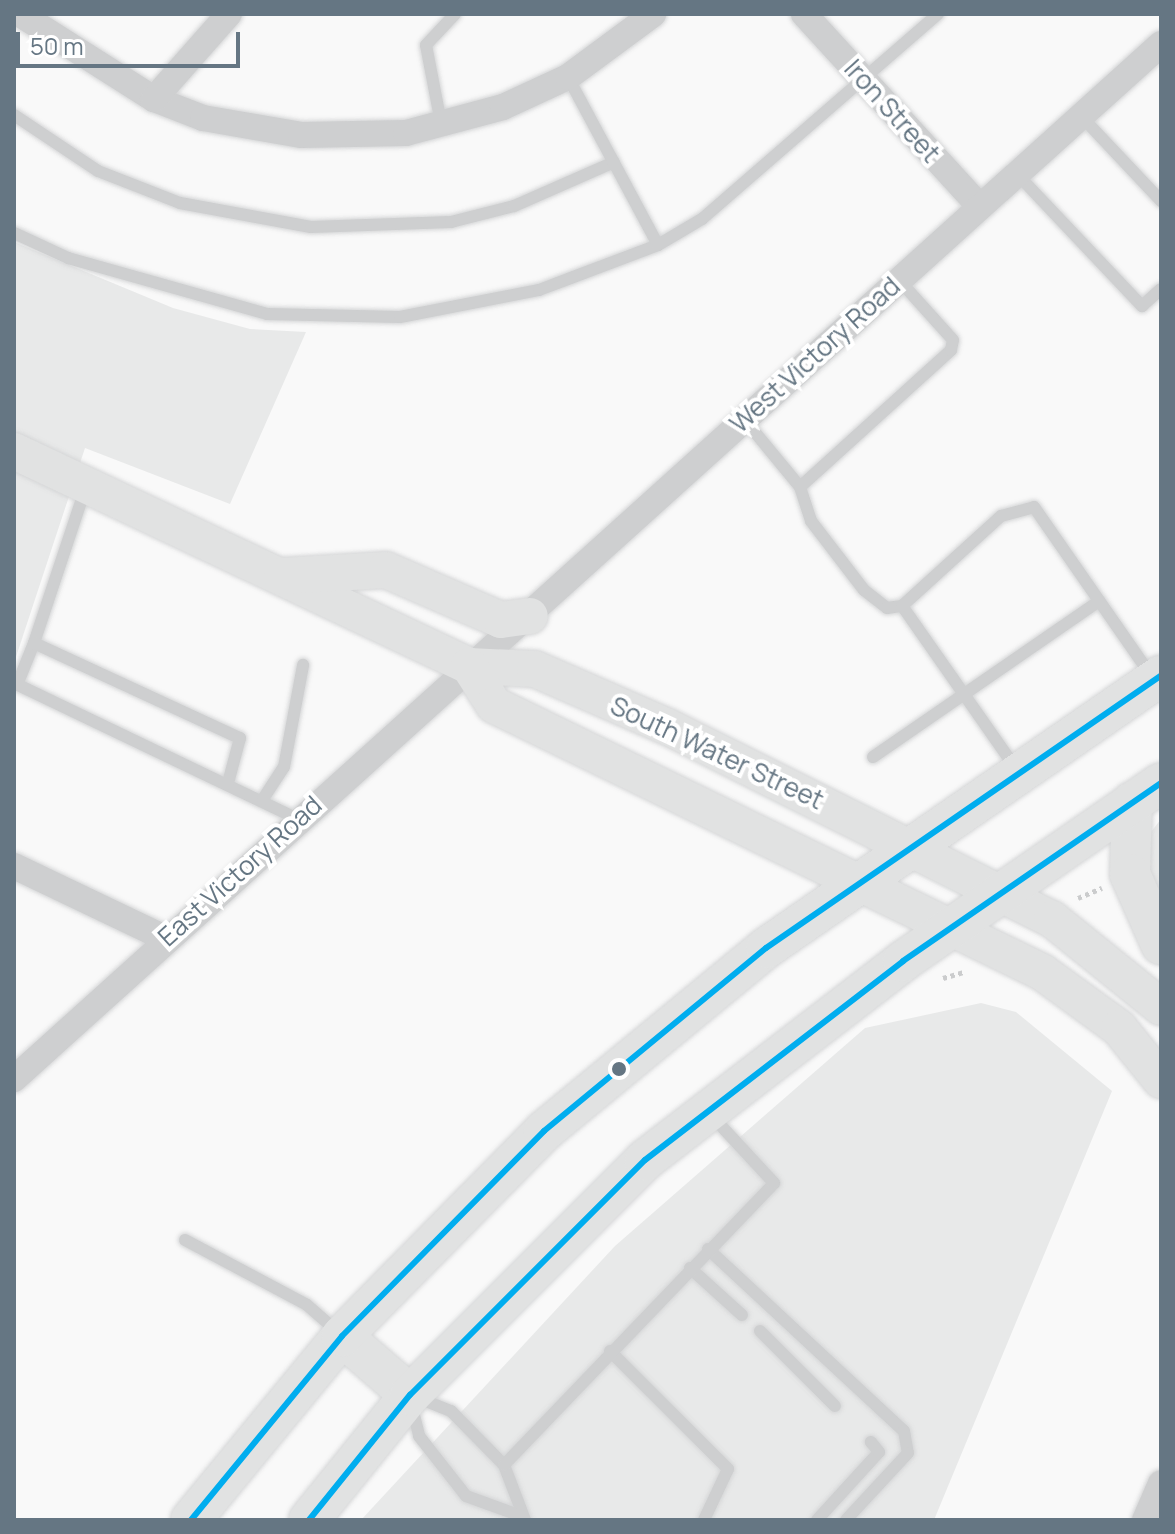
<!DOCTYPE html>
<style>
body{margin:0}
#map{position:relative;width:1175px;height:1534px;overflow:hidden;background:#f9f9f9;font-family:Manrope,sans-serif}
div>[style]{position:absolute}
.built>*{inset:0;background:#e8e9e9}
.path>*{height:5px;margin-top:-2.5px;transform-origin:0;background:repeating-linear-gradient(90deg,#cbcccd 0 4px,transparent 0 8px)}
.roads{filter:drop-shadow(0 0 2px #d5d6d7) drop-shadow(0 0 2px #d5d6d7)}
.service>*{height:12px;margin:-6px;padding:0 6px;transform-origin:6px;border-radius:6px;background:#cecfd0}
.minor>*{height:26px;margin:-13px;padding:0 13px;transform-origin:13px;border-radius:13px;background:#cecfd0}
.secondary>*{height:36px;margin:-18px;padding:0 18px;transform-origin:18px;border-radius:18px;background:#e1e2e2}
.primary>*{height:40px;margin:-20px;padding:0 20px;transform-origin:20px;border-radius:20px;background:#e1e2e2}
.bus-1>*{height:6px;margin:-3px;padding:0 3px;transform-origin:3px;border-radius:3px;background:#00adef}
.dots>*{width:22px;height:22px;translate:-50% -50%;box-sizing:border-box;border:4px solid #fff;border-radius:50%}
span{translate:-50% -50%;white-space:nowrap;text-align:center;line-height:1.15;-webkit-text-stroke:8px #fff;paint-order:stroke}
.street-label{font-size:26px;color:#657683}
.frame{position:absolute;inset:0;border:16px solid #657683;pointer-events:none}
.scale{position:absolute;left:16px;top:32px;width:224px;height:36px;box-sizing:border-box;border:4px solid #657683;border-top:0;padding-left:10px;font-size:24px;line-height:28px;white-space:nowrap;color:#657683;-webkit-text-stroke:6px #fff;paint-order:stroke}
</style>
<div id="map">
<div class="built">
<div style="clip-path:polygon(14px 242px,173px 308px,250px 329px,306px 332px,230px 504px,85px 448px,14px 663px)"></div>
<div style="clip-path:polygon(1161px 819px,1161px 926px,1141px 845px)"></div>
<div style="clip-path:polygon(981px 1003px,1016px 1012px,1112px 1091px,934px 1520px,361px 1520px,615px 1246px,865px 1028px)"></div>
</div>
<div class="path">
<div style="left:1078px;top:898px;width:26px;rotate:-23deg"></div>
<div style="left:943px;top:978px;width:22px;rotate:-16deg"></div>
</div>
<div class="roads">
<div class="service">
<div style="left:14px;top:115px;width:101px;rotate:33.7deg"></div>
<div style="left:98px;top:171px;width:88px;rotate:21.3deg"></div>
<div style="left:180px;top:203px;width:133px;rotate:10.4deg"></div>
<div style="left:311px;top:227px;width:140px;rotate:-2deg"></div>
<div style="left:451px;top:222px;width:65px;rotate:-14.3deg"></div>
<div style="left:514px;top:206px;width:109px;rotate:-23.7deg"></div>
<div style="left:1081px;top:116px;width:117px;rotate:46.7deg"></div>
<div style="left:441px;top:123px;width:79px;rotate:-100.9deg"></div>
<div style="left:426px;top:45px;width:42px;rotate:-46.9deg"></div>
<div style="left:1017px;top:174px;width:182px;rotate:46.6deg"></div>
<div style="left:1142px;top:306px;width:25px;rotate:-42deg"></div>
<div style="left:14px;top:233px;width:60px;rotate:24.8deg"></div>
<div style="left:68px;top:258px;width:207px;rotate:15.7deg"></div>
<div style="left:267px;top:314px;width:133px;rotate:1.3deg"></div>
<div style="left:400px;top:317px;width:142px;rotate:-11deg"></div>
<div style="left:539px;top:290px;width:127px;rotate:-20.7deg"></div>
<div style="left:658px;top:245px;width:191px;rotate:-118.2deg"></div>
<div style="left:658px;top:245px;width:51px;rotate:-30.6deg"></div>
<div style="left:702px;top:219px;width:313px;rotate:-41deg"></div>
<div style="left:744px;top:419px;width:88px;rotate:50.5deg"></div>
<div style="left:800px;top:487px;width:36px;rotate:72deg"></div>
<div style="left:811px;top:521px;width:87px;rotate:52.5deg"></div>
<div style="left:864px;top:590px;width:29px;rotate:38deg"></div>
<div style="left:887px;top:608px;width:15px;rotate:-8deg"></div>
<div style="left:800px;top:487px;width:204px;rotate:-42.2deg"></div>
<div style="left:951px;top:350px;width:10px;rotate:-79deg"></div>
<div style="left:953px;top:340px;width:81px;rotate:-132deg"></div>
<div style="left:34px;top:643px;width:161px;rotate:-71.6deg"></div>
<div style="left:14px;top:683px;width:315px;rotate:25.6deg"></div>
<div style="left:17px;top:685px;width:45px;rotate:-68deg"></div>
<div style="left:34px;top:643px;width:227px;rotate:24.8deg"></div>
<div style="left:240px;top:738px;width:47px;rotate:104.9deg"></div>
<div style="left:873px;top:757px;width:275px;rotate:-34.6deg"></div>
<div style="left:1017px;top:770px;width:200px;rotate:-125deg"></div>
<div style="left:902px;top:606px;width:134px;rotate:-42.3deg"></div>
<div style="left:1001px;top:516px;width:34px;rotate:-15deg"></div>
<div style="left:1034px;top:507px;width:207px;rotate:55.2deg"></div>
<div style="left:263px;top:799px;width:38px;rotate:-57deg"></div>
<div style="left:284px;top:767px;width:104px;rotate:-79.4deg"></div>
<div style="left:185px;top:1240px;width:138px;rotate:28deg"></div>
<div style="left:307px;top:1305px;width:43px;rotate:41.2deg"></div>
<div style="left:708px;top:1249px;width:267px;rotate:42.9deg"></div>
<div style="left:904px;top:1431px;width:22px;rotate:80deg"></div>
<div style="left:908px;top:1453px;width:91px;rotate:132.8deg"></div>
<div style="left:690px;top:1268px;width:70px;rotate:42.1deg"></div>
<div style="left:760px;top:1331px;width:106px;rotate:45deg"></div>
<div style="left:610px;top:1351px;width:167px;rotate:45deg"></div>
<div style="left:728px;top:1469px;width:56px;rotate:115.2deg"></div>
<div style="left:416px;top:1397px;width:38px;rotate:22deg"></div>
<div style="left:451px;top:1411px;width:76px;rotate:45.5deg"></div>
<div style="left:504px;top:1465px;width:59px;rotate:69.1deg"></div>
<div style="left:412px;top:1407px;width:30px;rotate:76deg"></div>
<div style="left:419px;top:1436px;width:76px;rotate:51.9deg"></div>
<div style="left:466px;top:1496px;width:59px;rotate:20deg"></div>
<div style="left:504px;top:1465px;width:390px;rotate:-46.2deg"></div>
<div style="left:774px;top:1183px;width:93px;rotate:-132.8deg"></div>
<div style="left:817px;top:1520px;width:92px;rotate:-47.6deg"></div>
<div style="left:879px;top:1452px;width:13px;rotate:-129deg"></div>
</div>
<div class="minor">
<div style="left:20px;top:14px;width:159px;rotate:32.4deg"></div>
<div style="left:154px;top:99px;width:53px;rotate:21.2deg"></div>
<div style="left:203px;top:118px;width:99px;rotate:9.8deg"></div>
<div style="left:301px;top:135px;width:105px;rotate:-1.1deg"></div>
<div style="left:406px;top:133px;width:100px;rotate:-15deg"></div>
<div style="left:503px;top:107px;width:72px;rotate:-24.8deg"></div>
<div style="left:568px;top:77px;width:106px;rotate:-36.5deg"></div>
<div style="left:804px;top:14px;width:261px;rotate:47.6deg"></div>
<div style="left:154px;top:99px;width:113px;rotate:-48.6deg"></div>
<div style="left:14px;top:866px;width:167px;rotate:25.5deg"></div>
<div style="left:14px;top:1079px;width:1545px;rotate:-42.06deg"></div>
<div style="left:1145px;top:1520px;width:40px;rotate:-66.6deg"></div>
</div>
<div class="secondary">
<div style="left:14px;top:451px;width:503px;rotate:25.29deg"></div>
<div style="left:469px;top:666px;width:66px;rotate:2.6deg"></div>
<div style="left:535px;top:669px;width:145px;rotate:23.6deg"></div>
<div style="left:668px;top:727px;width:429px;rotate:26.6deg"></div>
<div style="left:1052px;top:919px;width:140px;rotate:38.9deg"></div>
<div style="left:282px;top:576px;width:104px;rotate:-3.3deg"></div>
<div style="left:386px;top:570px;width:125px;rotate:23.5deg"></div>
<div style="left:501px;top:620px;width:29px;rotate:-8deg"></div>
<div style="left:469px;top:666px;width:46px;rotate:57.3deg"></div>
<div style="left:494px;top:705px;width:610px;rotate:25.98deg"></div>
<div style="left:1042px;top:972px;width:95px;rotate:36deg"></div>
<div style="left:1119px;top:1028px;width:67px;rotate:51.1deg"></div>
</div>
<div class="primary">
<div style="left:1132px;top:802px;width:72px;rotate:91.6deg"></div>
<div style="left:1130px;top:874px;width:77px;rotate:66.1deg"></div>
<div style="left:342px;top:1336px;width:90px;rotate:40.9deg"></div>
<div style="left:191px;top:1520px;width:238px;rotate:-50.6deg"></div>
<div style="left:342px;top:1336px;width:288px;rotate:-45.4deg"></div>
<div style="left:544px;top:1131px;width:288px;rotate:-39.5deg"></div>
<div style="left:766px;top:948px;width:480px;rotate:-34.6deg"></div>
<div style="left:309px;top:1520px;width:161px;rotate:-51.1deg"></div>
<div style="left:410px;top:1395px;width:332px;rotate:-45deg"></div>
<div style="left:645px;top:1160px;width:326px;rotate:-37.6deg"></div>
<div style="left:903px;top:961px;width:313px;rotate:-34.6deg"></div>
</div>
</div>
<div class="bus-1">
<div style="left:191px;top:1520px;width:238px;rotate:-50.6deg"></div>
<div style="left:342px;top:1336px;width:288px;rotate:-45.4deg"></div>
<div style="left:544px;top:1131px;width:288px;rotate:-39.5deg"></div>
<div style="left:766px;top:948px;width:480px;rotate:-34.6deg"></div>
<div style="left:309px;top:1520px;width:161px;rotate:-51.1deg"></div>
<div style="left:410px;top:1395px;width:332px;rotate:-45deg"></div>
<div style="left:645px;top:1160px;width:326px;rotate:-37.6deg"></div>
<div style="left:903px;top:961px;width:313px;rotate:-34.6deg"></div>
</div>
<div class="dots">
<div style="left:619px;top:1069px;background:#657683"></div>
</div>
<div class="street-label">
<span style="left:892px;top:111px;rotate:48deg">Iron Street</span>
<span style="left:815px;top:355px;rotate:-42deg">West Victory Road</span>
<span style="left:717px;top:753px;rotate:25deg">South Water Street</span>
<span style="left:240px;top:871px;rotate:-42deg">East Victory Road</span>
</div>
<div class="frame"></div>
<div class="scale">50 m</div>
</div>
